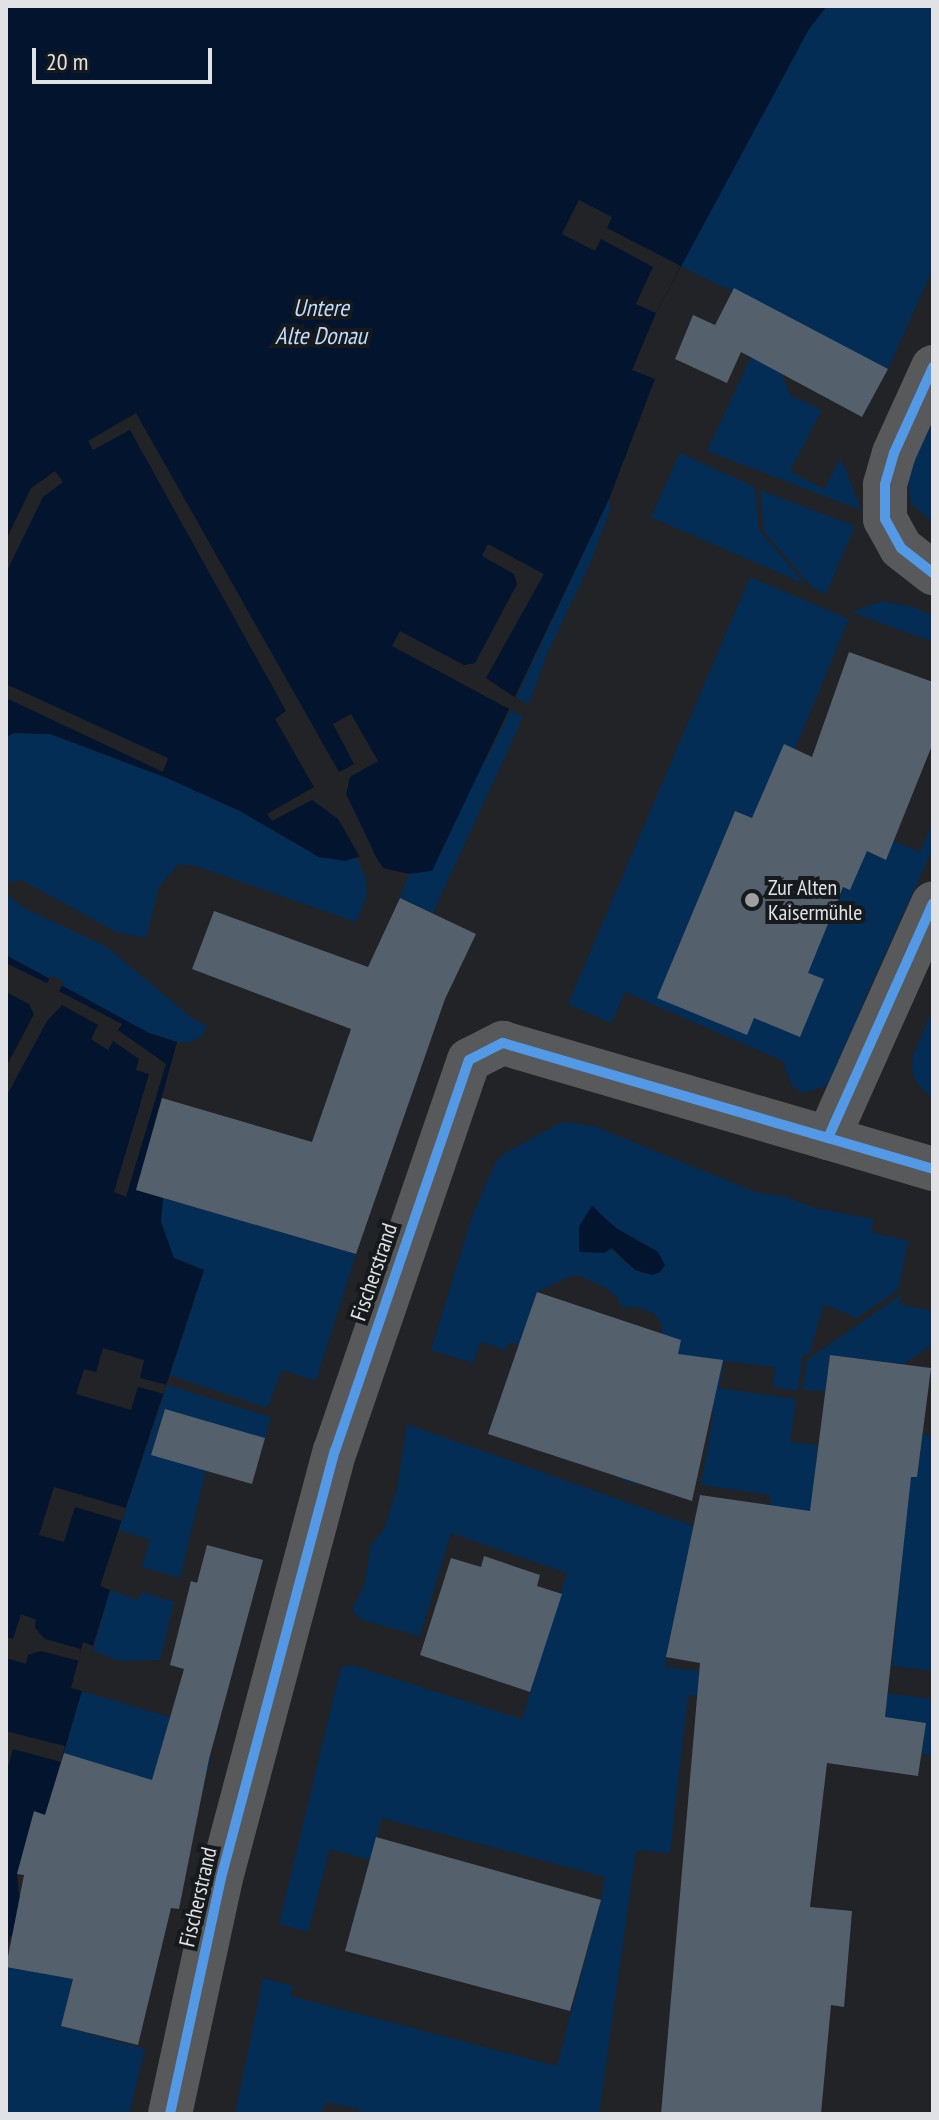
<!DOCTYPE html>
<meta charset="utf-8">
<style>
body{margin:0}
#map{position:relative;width:939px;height:2120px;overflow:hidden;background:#212326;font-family:"PT Sans Narrow",sans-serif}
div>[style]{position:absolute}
.green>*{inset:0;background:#042d56}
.water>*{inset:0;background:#03142e}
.pier>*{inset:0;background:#212326}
.building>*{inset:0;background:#55606d}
.minor>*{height:44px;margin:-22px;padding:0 22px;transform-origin:22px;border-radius:22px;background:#58595b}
.cycleway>*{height:10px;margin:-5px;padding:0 5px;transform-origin:5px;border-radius:5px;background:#5399e6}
.dots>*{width:22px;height:22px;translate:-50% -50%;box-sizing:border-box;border:4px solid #161a1d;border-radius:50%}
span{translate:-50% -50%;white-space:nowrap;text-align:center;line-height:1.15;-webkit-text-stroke:8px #161a1d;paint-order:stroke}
.poi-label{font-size:22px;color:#e0e2e5}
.left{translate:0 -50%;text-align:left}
.street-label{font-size:22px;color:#e0e2e5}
.water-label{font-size:24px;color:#c1dcfe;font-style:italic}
.frame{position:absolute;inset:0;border:8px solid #e0e2e5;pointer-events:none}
.scale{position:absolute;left:32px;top:48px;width:180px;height:36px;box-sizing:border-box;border:4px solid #e0e2e5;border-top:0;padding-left:10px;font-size:24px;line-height:28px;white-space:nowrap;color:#e0e2e5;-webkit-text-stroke:6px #161a1d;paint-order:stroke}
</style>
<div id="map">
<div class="green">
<div style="clip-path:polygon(827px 6px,933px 6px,933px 269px,888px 369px,681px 266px,809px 29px)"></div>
<div style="clip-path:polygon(760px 338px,769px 341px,790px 395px,822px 410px,790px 471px,824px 489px,841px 458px,861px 510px,707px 451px)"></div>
<div style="clip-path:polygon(933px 420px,933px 523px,911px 503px,907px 474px)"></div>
<div style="clip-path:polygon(680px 453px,755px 487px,759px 530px,805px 584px,651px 517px)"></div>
<div style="clip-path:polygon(760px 490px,855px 526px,826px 594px,812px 587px,764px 532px)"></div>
<div style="clip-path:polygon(609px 499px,611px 507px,592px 559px,546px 656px,529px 704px,516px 698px)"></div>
<div style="clip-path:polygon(750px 577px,849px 619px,795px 749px,752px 818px,735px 811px,658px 997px,747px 1034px,780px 961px,829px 921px,843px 887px,850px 889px,867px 851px,885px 860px,893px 841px,920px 852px,933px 822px,933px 848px,867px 994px,839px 1071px,826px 1086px,802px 1093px,791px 1084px,783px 1061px,625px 992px,611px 1023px,568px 1004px)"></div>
<div style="clip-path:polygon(882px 601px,913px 607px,933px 616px,933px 642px,852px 612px)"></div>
<div style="clip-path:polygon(511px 710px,523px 717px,433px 913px,400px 898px,409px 874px,408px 859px,486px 760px)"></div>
<div style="clip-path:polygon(14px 733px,50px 734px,167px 778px,240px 811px,319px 857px,345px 861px,357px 858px,365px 876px,367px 896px,356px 922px,196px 866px,179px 864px,159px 886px,146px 938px,116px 932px,22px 880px,6px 883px,6px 737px)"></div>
<div style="clip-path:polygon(6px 893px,24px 908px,107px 947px,193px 1019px,207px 1026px,203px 1035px,191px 1042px,177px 1042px,149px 1033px,6px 955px)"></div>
<div style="clip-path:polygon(933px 1010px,933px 1099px,916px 1082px,912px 1070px,913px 1055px)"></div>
<div style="clip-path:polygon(evenodd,562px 1122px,594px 1126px,758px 1193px,784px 1196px,815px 1208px,874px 1219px,871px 1232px,908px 1241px,898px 1290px,857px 1318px,824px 1304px,810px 1352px,802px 1357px,798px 1391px,773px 1387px,775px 1367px,724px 1361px,719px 1388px,796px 1399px,790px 1442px,818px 1445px,816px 1465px,917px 1477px,923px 1434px,933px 1436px,933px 1671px,892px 1666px,902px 1556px,752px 1636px,771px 1495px,701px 1485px,714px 1412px,669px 1400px,636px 1485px,615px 1476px,662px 1334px,662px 1324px,653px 1313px,637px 1307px,622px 1308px,617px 1297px,604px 1287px,580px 1276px,569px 1277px,537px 1292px,519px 1345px,509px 1342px,506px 1350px,481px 1342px,473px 1363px,431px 1350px,472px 1217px,495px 1163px,505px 1153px,562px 1122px,592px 1206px,616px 1228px,658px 1252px,660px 1272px,643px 1274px,625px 1262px,611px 1248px,592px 1206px)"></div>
<div style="clip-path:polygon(163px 1198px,356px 1254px,316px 1381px,282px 1370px,267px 1408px,170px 1375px,204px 1270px,174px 1258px,161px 1222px)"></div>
<div style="clip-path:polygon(902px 1294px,899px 1304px,933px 1311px,933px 1347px,928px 1347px,904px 1364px,830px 1355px,825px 1391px,803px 1390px,807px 1360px)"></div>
<div style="clip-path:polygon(167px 1385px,271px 1417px,265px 1438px,165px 1409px,151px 1454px,206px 1470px,180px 1578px,142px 1567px,150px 1540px,119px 1530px)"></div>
<div style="clip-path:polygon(407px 1424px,694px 1526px,665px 1667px,933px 1699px,933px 1756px,922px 1754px,926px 1723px,688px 1695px,670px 1853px,636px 1850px,599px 2114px,359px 2114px,359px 2109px,325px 2102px,322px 2114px,235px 2114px,263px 1978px,293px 1986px,291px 1996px,557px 2066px,601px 1900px,605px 1877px,382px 1818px,370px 1860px,330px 1849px,308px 1932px,279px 1924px,341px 1667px,352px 1665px,522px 1719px,567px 1573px,451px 1533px,420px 1636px,363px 1620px,352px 1611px,365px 1582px,371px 1545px,384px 1529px,397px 1489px)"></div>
<div style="clip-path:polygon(110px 1590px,138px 1600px,142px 1592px,174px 1602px,160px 1660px,121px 1661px,93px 1651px)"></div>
<div style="clip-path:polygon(82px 1691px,170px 1717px,164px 1743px,211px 1757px,201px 1796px,64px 1753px)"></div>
<div style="clip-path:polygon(19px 1895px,90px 1907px,61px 2026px,145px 2049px,129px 2114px,6px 2114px,6px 1966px,11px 1968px,33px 1941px,10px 1936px,6px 1954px)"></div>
</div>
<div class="water">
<div style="clip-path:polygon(6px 6px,827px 6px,809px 29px,656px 313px,632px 370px,655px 379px,609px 499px,432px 871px,409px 874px,383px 868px,373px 852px,345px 861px,319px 857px,240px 811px,167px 778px,50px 734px,14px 733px,6px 737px)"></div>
<div style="clip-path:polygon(6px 955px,149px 1033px,177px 1042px,136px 1190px,163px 1198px,161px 1222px,174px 1258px,204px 1270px,100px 1586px,110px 1590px,93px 1646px,83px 1642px,71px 1688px,82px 1691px,45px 1815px,34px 1812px,17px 1874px,19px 1895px,26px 1908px,19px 1938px,10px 1936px,6px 1954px)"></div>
<div style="clip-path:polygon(592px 1206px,616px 1228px,658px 1252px,665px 1265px,660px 1272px,652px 1275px,635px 1270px,612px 1248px,604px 1253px,579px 1252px,579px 1226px)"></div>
</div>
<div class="pier">
<div style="clip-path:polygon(579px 200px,612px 217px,607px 228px,681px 266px,656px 313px,636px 304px,653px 267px,601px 239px,595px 251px,562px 234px)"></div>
<div style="clip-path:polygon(136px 413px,339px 772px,354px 764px,333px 724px,351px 714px,378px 761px,350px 777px,346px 794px,374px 852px,360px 857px,338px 819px,312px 800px,272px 821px,267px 814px,314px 787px,275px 719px,286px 711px,130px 430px,93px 450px,88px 441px)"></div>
<div style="clip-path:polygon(55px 471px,63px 482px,43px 497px,6px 573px,6px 540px,31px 488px)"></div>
<div style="clip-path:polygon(488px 544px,544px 574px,486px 678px,516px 698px,511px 710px,392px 646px,400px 631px,464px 665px,475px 663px,517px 584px,514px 574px,482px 556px)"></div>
<div style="clip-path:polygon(6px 684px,168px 758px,163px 772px,6px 698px)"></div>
<div style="clip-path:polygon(6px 963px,47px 983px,51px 975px,64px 982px,59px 991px,122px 1024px,118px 1030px,166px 1064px,126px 1197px,114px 1192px,149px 1074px,136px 1070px,139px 1059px,113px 1041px,108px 1050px,91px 1039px,98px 1025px,62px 1005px,47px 1021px,6px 1097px,6px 1067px,34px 1014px,29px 1004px,6px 992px)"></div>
<div style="clip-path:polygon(103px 1348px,144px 1360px,140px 1378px,167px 1385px,164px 1394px,138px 1387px,131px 1410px,76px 1394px,84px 1369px,96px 1372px)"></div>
<div style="clip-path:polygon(54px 1487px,126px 1508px,122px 1521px,75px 1507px,64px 1542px,39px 1535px)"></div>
<div style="clip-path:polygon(21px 1614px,36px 1620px,35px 1628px,45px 1639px,81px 1649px,79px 1661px,41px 1651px,28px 1655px,26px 1664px,6px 1658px,6px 1637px,13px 1639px)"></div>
<div style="clip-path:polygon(6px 1731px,65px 1746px,61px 1762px,13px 1749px,6px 1774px)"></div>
</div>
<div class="building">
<div style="clip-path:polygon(734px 288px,888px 369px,862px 417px,741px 352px,727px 383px,675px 359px,693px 315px,715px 325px)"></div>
<div style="clip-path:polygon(849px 652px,933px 682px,933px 743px,886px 860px,867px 851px,850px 890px,843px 887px,808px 973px,824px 979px,800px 1037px,754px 1018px,747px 1035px,657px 998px,735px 811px,752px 818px,784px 744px,812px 757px)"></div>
<div style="clip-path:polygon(400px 898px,476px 934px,445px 999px,356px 1254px,136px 1190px,162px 1098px,312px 1142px,351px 1029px,192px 969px,214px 911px,368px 967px)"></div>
<div style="clip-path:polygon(537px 1292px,681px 1340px,678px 1354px,723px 1360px,692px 1501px,488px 1434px)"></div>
<div style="clip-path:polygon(830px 1355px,931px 1368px,917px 1477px,911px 1477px,885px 1717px,926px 1723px,918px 1776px,827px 1763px,810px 1907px,852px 1911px,844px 2007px,831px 2005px,821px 2114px,661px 2114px,700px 1663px,666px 1657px,700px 1495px,810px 1511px)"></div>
<div style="clip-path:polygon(165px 1409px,265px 1438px,252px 1484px,151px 1455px)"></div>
<div style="clip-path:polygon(207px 1545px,263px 1560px,209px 1759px,179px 1909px,171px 1908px,138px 2045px,61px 2026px,73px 1979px,6px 1967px,24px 1875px,17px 1874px,34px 1811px,45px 1815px,64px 1753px,152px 1780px,184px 1669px,170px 1665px,191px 1581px,197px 1583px)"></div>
<div style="clip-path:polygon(484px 1556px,540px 1575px,537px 1586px,562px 1594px,530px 1692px,420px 1655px,451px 1558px,481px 1567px)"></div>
<div style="clip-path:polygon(376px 1837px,601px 1900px,570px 2011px,345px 1951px)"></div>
</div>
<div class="minor">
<div style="left:933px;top:367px;width:94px;rotate:114.4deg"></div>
<div style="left:894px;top:453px;width:33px;rotate:106deg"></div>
<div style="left:885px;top:485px;width:34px;rotate:90deg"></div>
<div style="left:885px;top:519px;width:33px;rotate:61deg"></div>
<div style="left:901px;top:548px;width:41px;rotate:38deg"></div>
<div style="left:828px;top:1138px;width:109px;rotate:16.4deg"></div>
<div style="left:170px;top:2114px;width:241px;rotate:-77.8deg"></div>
<div style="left:221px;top:1878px;width:442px;rotate:-75.1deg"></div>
<div style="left:335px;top:1451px;width:413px;rotate:-71.1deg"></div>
<div style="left:469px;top:1060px;width:38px;rotate:-27deg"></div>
<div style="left:503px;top:1043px;width:339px;rotate:16.3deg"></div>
<div style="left:828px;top:1138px;width:257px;rotate:-65.9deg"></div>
</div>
<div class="cycleway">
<div style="left:933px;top:367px;width:94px;rotate:114.4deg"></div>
<div style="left:894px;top:453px;width:33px;rotate:106deg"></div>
<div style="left:885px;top:485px;width:34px;rotate:90deg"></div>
<div style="left:885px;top:519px;width:33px;rotate:61deg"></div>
<div style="left:901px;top:548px;width:41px;rotate:38deg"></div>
<div style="left:828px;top:1138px;width:109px;rotate:16.4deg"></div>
<div style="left:170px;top:2114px;width:241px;rotate:-77.8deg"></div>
<div style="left:221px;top:1878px;width:442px;rotate:-75.1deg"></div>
<div style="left:335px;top:1451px;width:413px;rotate:-71.1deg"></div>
<div style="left:469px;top:1060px;width:38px;rotate:-27deg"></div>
<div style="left:503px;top:1043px;width:339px;rotate:16.3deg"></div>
<div style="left:828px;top:1138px;width:257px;rotate:-65.9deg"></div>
</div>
<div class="dots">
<div style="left:752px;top:900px;background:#9d9fa2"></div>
</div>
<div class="poi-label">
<span class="left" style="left:768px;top:900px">Zur Alten<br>Kaisermühle</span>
</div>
<div class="street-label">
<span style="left:374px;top:1272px;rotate:-71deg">Fischerstrand</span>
<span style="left:198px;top:1897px;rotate:-77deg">Fischerstrand</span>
</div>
<div class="water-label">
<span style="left:321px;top:322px">Untere<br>Alte Donau</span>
</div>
<div class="frame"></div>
<div class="scale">20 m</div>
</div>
